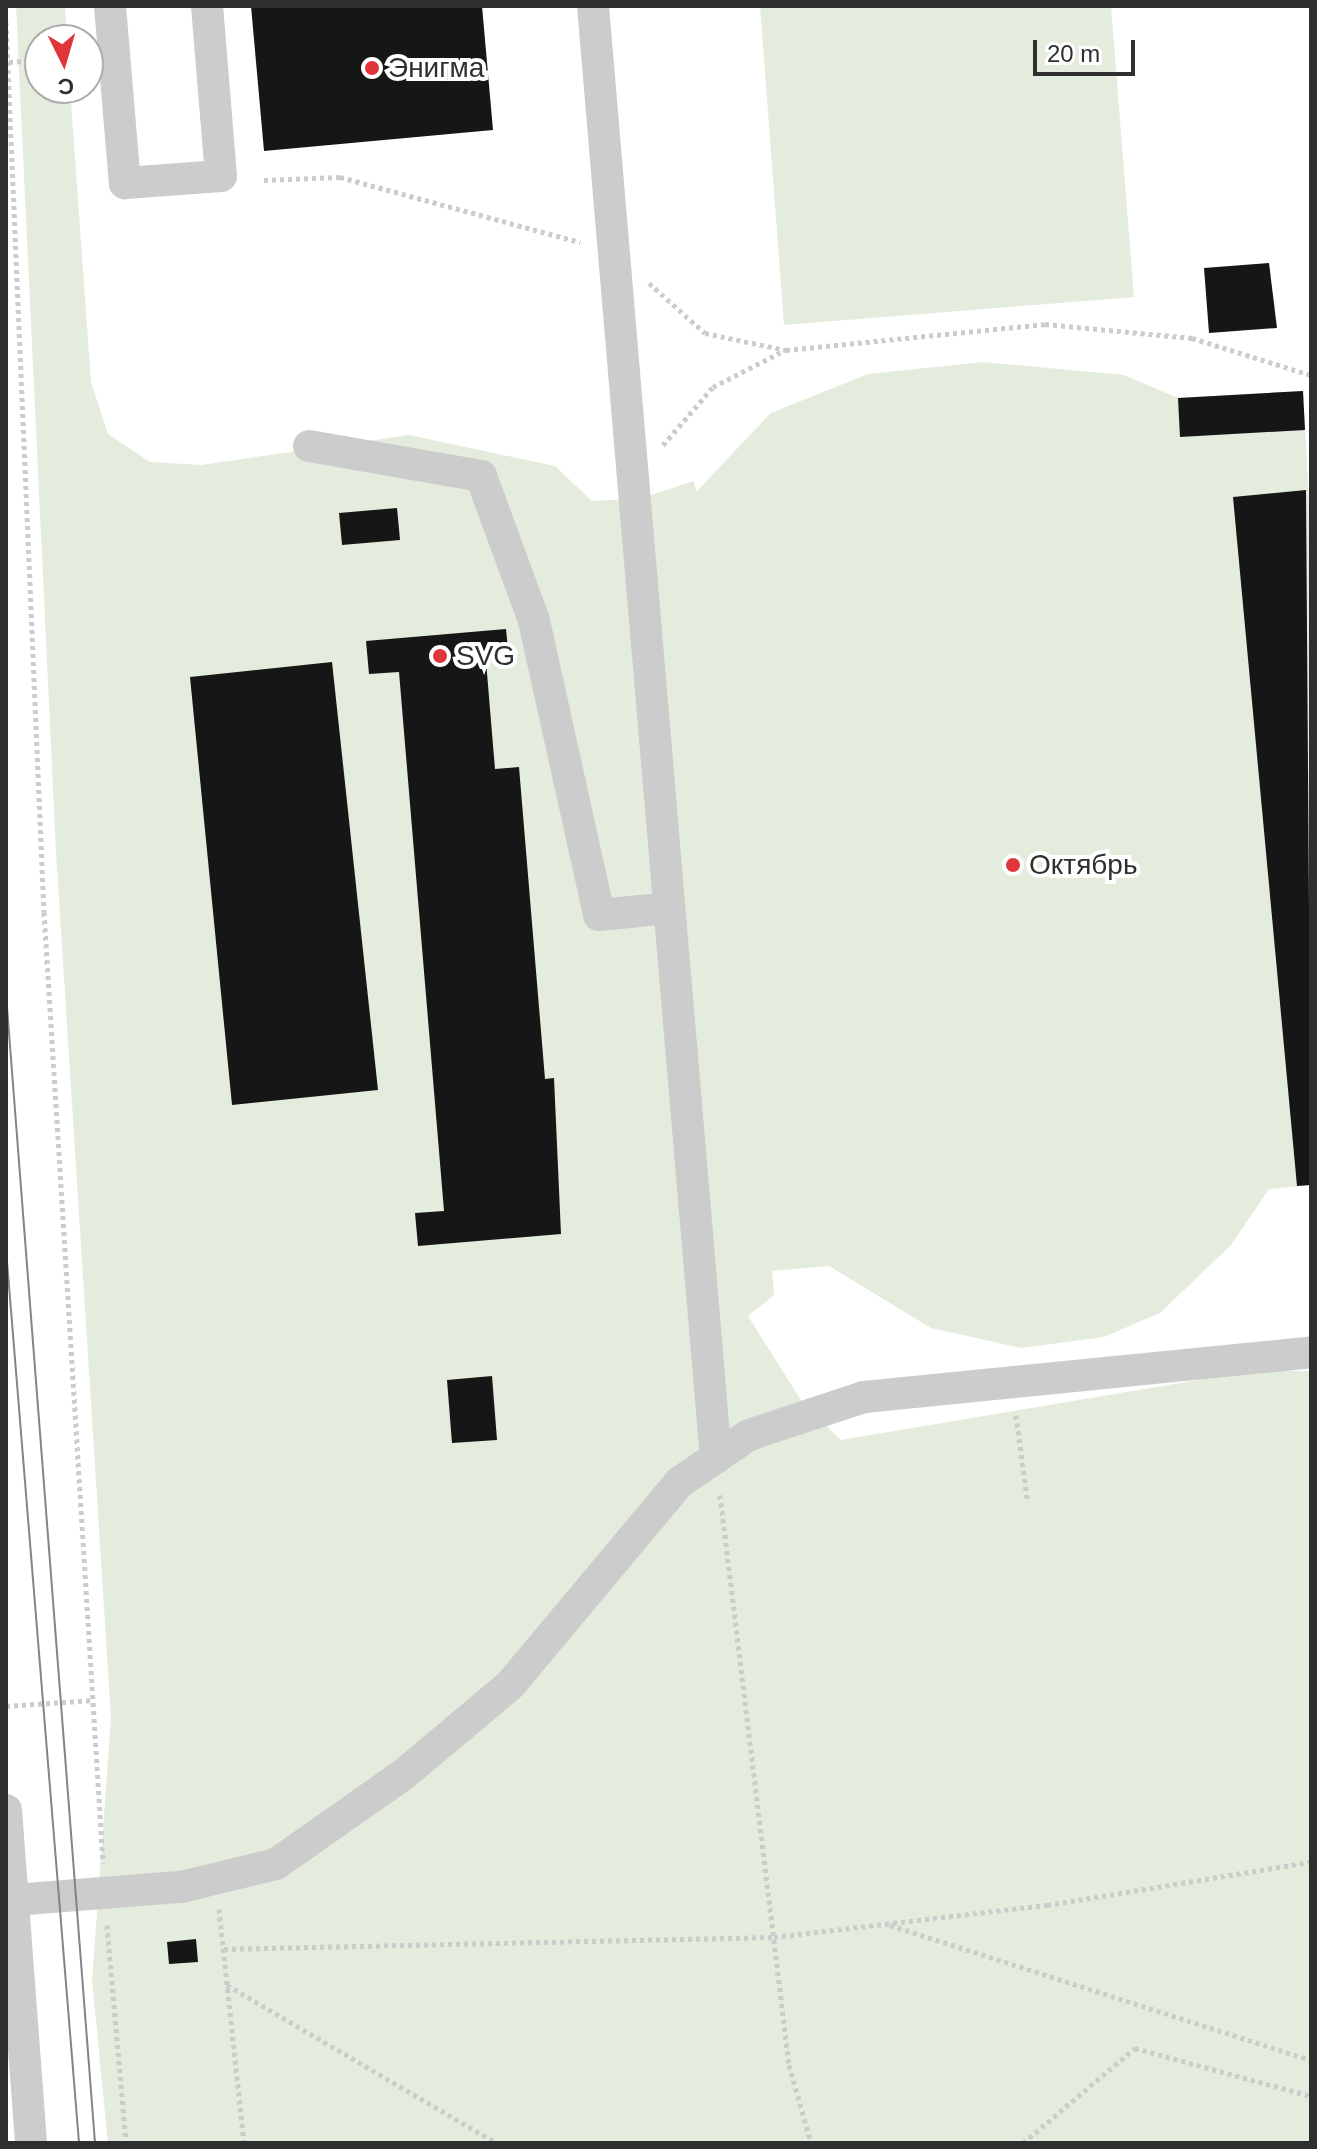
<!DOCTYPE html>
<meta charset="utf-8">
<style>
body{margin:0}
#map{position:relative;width:1317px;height:2149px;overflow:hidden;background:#fff;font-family:Helvetica,sans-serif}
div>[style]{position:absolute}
.green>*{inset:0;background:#e4ecdd}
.building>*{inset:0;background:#161616}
.path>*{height:5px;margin-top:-2.5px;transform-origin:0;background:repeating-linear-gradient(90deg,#ccc 0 4px,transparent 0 8px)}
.minor>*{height:32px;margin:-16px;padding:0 16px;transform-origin:16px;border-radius:16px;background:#ccc}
.tram>*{height:2px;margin:-1px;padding:0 1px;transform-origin:1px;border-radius:1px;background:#848484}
.dots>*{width:22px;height:22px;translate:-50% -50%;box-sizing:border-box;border:4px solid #fff;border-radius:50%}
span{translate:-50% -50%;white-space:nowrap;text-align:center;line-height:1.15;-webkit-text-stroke:8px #fff;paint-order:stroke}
.poi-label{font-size:28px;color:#2f2f2f}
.left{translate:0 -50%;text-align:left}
.frame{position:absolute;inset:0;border:8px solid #2f2f2f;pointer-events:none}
.north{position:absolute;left:24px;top:24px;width:80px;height:80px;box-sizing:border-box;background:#fff;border:2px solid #acacac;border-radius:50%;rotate:175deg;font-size:22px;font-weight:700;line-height:32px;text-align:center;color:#2f2f2f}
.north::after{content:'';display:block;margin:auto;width:28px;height:36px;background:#e13639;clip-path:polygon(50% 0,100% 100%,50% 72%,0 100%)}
.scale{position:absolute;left:1033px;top:40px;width:102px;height:36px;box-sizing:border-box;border:4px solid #2f2f2f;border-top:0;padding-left:10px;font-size:24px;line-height:28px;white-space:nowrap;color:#2f2f2f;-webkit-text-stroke:6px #fff;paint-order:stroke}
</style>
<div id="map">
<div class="green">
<div style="clip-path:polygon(16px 6px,65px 6px,67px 40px,40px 40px,40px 88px,70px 88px,91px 382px,108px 434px,150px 462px,201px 465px,409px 435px,555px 466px,592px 501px,642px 498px,694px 481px,696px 492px,771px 413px,868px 374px,983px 362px,1124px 375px,1178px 398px,1303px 391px,1311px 541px,1311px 1185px,1269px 1189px,1231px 1245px,1160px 1313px,1104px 1337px,1021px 1348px,931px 1328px,829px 1266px,772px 1271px,774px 1295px,748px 1316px,804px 1405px,841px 1440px,1252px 1371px,1311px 1371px,1311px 2143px,108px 2143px,92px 1981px,111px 1718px,56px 852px)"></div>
<div style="clip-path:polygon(760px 6px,1111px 6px,1134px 297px,784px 325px)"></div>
</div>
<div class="building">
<div style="clip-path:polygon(251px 6px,482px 6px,493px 130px,264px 151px)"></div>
<div style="clip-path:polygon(1269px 263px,1277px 328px,1209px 333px,1204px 268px)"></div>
<div style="clip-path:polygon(1303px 391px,1305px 430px,1180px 437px,1178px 398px)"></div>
<div style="clip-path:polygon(1306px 490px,1311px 1185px,1297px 1186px,1233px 497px)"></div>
<div style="clip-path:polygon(397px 508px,400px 540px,342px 545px,339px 513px)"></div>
<div style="clip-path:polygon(506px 629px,509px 659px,486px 661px,495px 769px,519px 767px,545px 1079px,554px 1078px,561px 1234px,418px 1246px,415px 1213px,444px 1211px,399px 672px,369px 674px,366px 641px)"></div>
<div style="clip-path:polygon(332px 662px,378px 1090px,232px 1105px,190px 677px)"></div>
<div style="clip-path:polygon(492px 1376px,497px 1440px,452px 1443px,447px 1380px)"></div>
<div style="clip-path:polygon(196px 1939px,198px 1962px,169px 1964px,167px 1942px)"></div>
</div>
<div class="path">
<div style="left:6px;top:22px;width:891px;rotate:87.56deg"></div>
<div style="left:44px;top:912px;width:953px;rotate:86.45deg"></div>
<div style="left:9px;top:62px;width:31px;rotate:-4deg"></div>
<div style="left:264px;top:180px;width:76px;rotate:-2.3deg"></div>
<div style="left:340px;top:177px;width:249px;rotate:15.2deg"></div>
<div style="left:649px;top:283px;width:75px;rotate:41.8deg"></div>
<div style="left:705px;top:333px;width:83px;rotate:11.9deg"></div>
<div style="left:786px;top:350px;width:260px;rotate:-5.7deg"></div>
<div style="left:1045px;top:324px;width:148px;rotate:5.4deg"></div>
<div style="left:1192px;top:338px;width:125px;rotate:17.3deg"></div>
<div style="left:663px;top:445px;width:77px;rotate:-49.2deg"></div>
<div style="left:713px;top:387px;width:81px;rotate:-27.2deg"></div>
<div style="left:1016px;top:1415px;width:85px;rotate:82.5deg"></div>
<div style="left:720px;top:1495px;width:574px;rotate:83.1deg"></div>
<div style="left:789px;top:2065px;width:81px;rotate:74.2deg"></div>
<div style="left:6px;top:1706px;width:88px;rotate:-3.9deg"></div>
<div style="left:219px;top:1909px;width:235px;rotate:83.9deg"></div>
<div style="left:107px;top:1925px;width:219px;rotate:85deg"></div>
<div style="left:890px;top:1925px;width:442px;rotate:17.8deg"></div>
<div style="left:224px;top:1949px;width:550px;rotate:-1.25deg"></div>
<div style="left:774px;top:1937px;width:275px;rotate:-6.7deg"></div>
<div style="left:1047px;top:1905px;width:267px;rotate:-9.3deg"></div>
<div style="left:227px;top:1985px;width:312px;rotate:30.4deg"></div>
<div style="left:1023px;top:2143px;width:147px;rotate:-40.3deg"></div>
<div style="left:1135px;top:2048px;width:182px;rotate:15.3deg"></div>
</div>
<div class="minor">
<div style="left:110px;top:6px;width:178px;rotate:85.2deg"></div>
<div style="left:125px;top:183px;width:96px;rotate:-4.2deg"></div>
<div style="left:221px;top:176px;width:171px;rotate:-94.7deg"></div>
<div style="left:593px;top:6px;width:1457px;rotate:85.16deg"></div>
<div style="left:309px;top:446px;width:175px;rotate:9.9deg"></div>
<div style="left:481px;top:476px;width:154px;rotate:69.9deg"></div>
<div style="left:534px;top:621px;width:301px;rotate:77.5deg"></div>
<div style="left:599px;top:915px;width:70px;rotate:-5.7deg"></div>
<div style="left:6px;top:1810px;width:334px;rotate:85.7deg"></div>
<div style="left:14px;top:1900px;width:168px;rotate:-4.5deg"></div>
<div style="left:181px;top:1887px;width:98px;rotate:-13.6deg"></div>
<div style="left:276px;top:1864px;width:156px;rotate:-35.1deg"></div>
<div style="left:404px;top:1774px;width:138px;rotate:-40deg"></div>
<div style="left:510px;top:1685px;width:265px;rotate:-50.1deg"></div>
<div style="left:680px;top:1482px;width:83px;rotate:-34.3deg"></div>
<div style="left:749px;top:1435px;width:121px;rotate:-18.3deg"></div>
<div style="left:864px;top:1397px;width:449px;rotate:-5.7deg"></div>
</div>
<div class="tram">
<div style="left:6px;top:994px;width:1152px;rotate:85.57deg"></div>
<div style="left:6px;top:1249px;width:897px;rotate:85.33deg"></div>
</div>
<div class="dots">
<div style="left:372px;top:68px;background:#e13639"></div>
<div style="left:440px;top:656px;background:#e13639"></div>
<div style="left:1013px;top:865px;background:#e13639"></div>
</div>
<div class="poi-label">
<span class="left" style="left:388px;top:68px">Энигма</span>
<span class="left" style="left:456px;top:656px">SVG</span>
<span class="left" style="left:1029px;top:865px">Октябрь</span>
</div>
<div class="frame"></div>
<div class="north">С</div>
<div class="scale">20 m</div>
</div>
